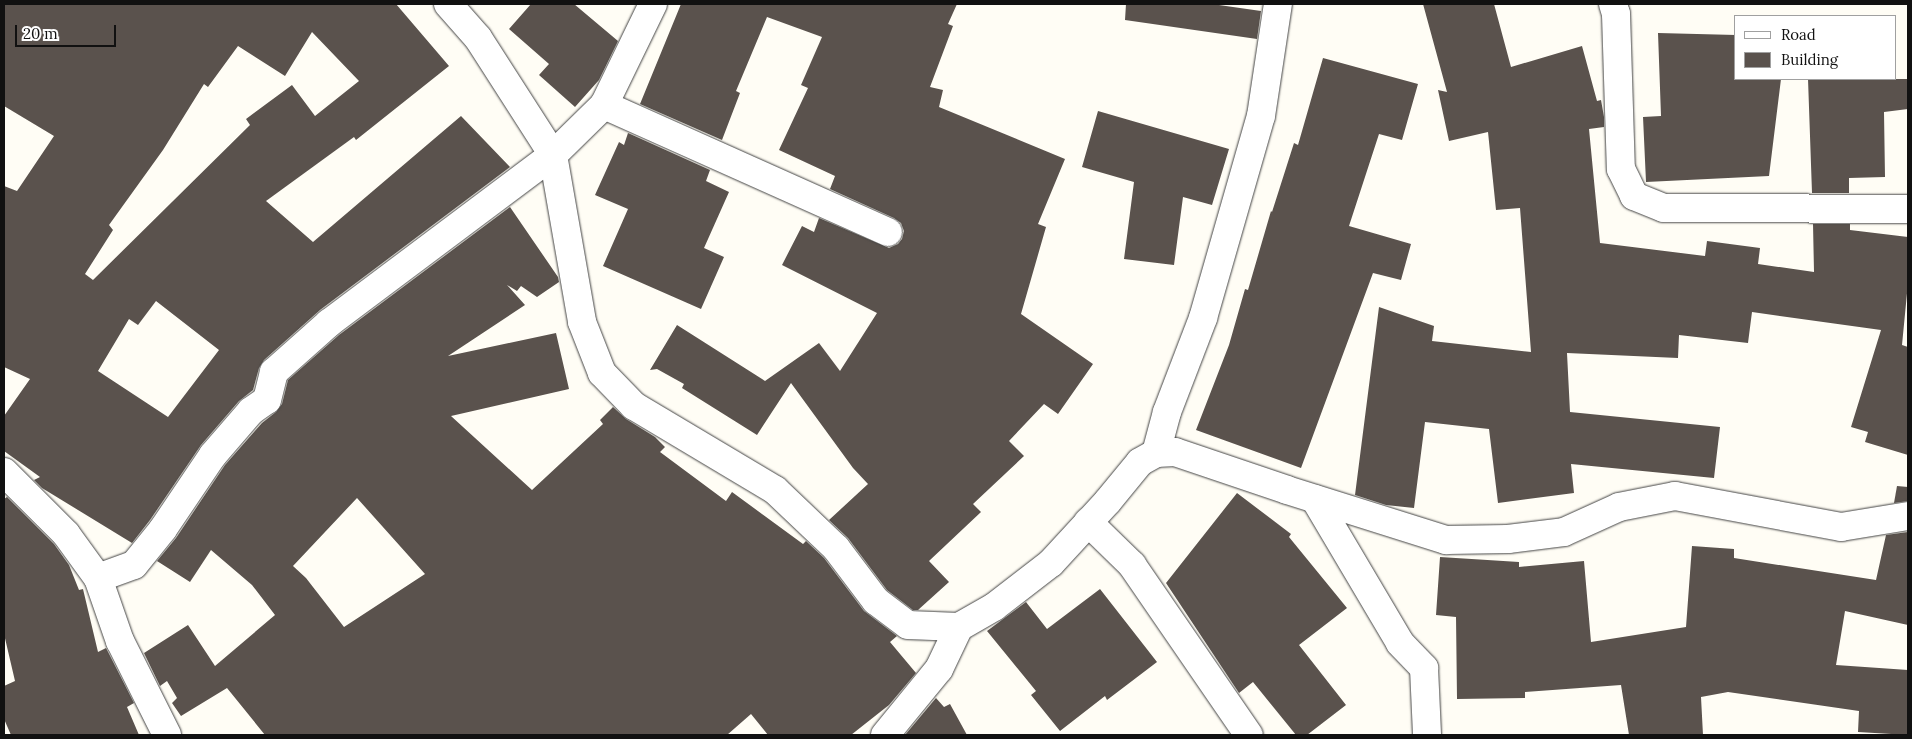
<!DOCTYPE html>
<style>
body{margin:0}
#map{position:relative;width:1912px;height:739px;overflow:hidden;background:#fffdf5;font-family:Lora,serif}
div>[style]{position:absolute}
.building>*{inset:0;background:#5a524d}
.roads{filter:drop-shadow(0 0 1px #444) drop-shadow(0 0 1px #444)}
.street>*{height:28px;margin:-14px;padding:0 14px;transform-origin:14px;border-radius:14px;background:#fff}
span{translate:-50% -50%;white-space:nowrap;text-align:center;line-height:1.15;-webkit-text-stroke:5px #fff;paint-order:stroke}
.frame{position:absolute;inset:0;border:5px solid #111;pointer-events:none}
.legend{position:absolute;left:1734px;top:15px;width:162px;height:65px;box-sizing:border-box;background:#fff;border:1px solid #a0a0a0;margin:0;padding:6px 9px;list-style:none;font-size:15px;color:#111}
.legend li{display:flex;align-items:center;gap:10px;height:25px}
.legend b{width:25px;border:1px solid #a0a0a0}
.scale{position:absolute;left:15px;top:25px;width:101px;height:22px;box-sizing:border-box;border:2px solid #111;border-top:0;padding-left:6px;font-size:15px;line-height:18px;white-space:nowrap;color:#111;-webkit-text-stroke:4px #fff;paint-order:stroke}
</style>
<div id="map">
<div class="building">
<div style="clip-path:polygon(evenodd,4px 4px,396px 4px,449px 66px,356px 140px,354px 137px,266px 201px,313px 242px,461px 116px,510px 167px,320px 310px,264px 360px,259px 368px,253px 390px,239px 401px,201px 445px,150px 520px,132px 543px,42px 488px,34px 480px,40px 477px,4px 451px,4px 416px,30px 379px,4px 367px,4px 186px,17px 191px,54px 136px,4px 106px,4px 4px,312px 32px,359px 81px,315px 116px,292px 85px,246px 119px,250px 125px,93px 280px,85px 274px,113px 230px,109px 225px,163px 150px,204px 84px,208px 87px,238px 46px,285px 76px,312px 32px,4px 4px,156px 301px,219px 350px,168px 417px,98px 371px,129px 319px,138px 325px,156px 301px)"></div>
<div style="clip-path:polygon(531px 4px,574px 4px,618px 41px,599px 80px,575px 107px,539px 75px,549px 64px,509px 29px)"></div>
<div style="clip-path:polygon(681px 4px,957px 4px,948px 24px,953px 26px,930px 87px,943px 90px,939px 107px,1065px 159px,1038px 224px,1046px 227px,1021px 314px,1093px 364px,1058px 414px,1044px 404px,1009px 441px,1024px 456px,973px 504px,981px 512px,929px 561px,949px 582px,918px 610px,913px 610px,887px 590px,848px 538px,829px 520px,868px 484px,853px 468px,791px 383px,757px 435px,682px 388px,684px 384px,657px 369px,650px 370px,677px 325px,765px 381px,819px 343px,840px 371px,877px 313px,782px 265px,802px 226px,814px 232px,819px 218px,889px 248px,898px 244px,902px 239px,904px 231px,901px 223px,894px 218px,830px 189px,835px 176px,779px 150px,808px 88px,801px 85px,822px 37px,767px 17px,736px 91px,740px 93px,722px 140px,640px 104px)"></div>
<div style="clip-path:polygon(1126px 4px,1212px 4px,1261px 11px,1257px 39px,1125px 20px)"></div>
<div style="clip-path:polygon(1423px 4px,1494px 4px,1511px 67px,1582px 46px,1597px 101px,1601px 100px,1604px 117px,1604px 127px,1589px 129px,1600px 243px,1705px 256px,1707px 241px,1760px 248px,1758px 264px,1814px 272px,1813px 224px,1850px 224px,1850px 230px,1908px 237px,1908px 283px,1902px 345px,1908px 347px,1908px 455px,1865px 442px,1868px 432px,1851px 427px,1881px 330px,1752px 312px,1748px 343px,1679px 335px,1678px 358px,1567px 353px,1570px 412px,1720px 427px,1714px 478px,1571px 464px,1574px 493px,1498px 503px,1489px 429px,1425px 422px,1414px 508px,1386px 505px,1355px 495px,1379px 307px,1434px 326px,1432px 341px,1531px 352px,1520px 208px,1496px 210px,1488px 132px,1449px 141px,1438px 90px,1447px 92px)"></div>
<div style="clip-path:polygon(1658px 33px,1736px 35px,1736px 79px,1781px 79px,1769px 176px,1646px 182px,1643px 117px,1661px 116px)"></div>
<div style="clip-path:polygon(1323px 58px,1418px 84px,1402px 140px,1379px 134px,1349px 226px,1411px 244px,1401px 280px,1373px 273px,1301px 468px,1196px 430px,1229px 345px,1245px 289px,1248px 290px,1271px 211px,1272px 212px,1294px 143px,1298px 145px)"></div>
<div style="clip-path:polygon(1808px 79px,1908px 79px,1908px 109px,1884px 112px,1885px 177px,1849px 178px,1849px 193px,1812px 193px)"></div>
<div style="clip-path:polygon(1098px 111px,1229px 149px,1212px 205px,1183px 197px,1174px 265px,1124px 259px,1134px 182px,1082px 167px)"></div>
<div style="clip-path:polygon(628px 133px,710px 170px,706px 181px,729px 192px,704px 248px,724px 257px,701px 309px,603px 266px,628px 209px,595px 195px,619px 142px,624px 145px)"></div>
<div style="clip-path:polygon(evenodd,510px 207px,558px 277px,559px 282px,537px 297px,521px 286px,517px 291px,507px 285px,525px 305px,448px 356px,556px 333px,569px 389px,451px 416px,532px 490px,603px 424px,600px 420px,613px 407px,626px 419px,655px 437px,665px 447px,660px 452px,726px 501px,732px 492px,803px 544px,806px 541px,824px 558px,864px 611px,897px 636px,890px 642px,916px 673px,889px 705px,851px 735px,768px 735px,751px 714px,727px 735px,265px 735px,227px 688px,181px 716px,172px 703px,177px 698px,167px 681px,160px 686px,144px 653px,188px 625px,215px 666px,275px 615px,252px 585px,211px 550px,190px 582px,157px 561px,176px 538px,225px 465px,262px 423px,276px 412px,282px 404px,288px 380px,339px 335px,510px 207px,357px 498px,425px 574px,344px 627px,306px 578px,293px 566px,357px 498px)"></div>
<div style="clip-path:polygon(1897px 486px,1908px 487px,1908px 501px,1894px 503px)"></div>
<div style="clip-path:polygon(1237px 493px,1291px 534px,1289px 537px,1347px 608px,1299px 645px,1346px 705px,1307px 735px,1296px 735px,1253px 682px,1239px 693px,1166px 583px)"></div>
<div style="clip-path:polygon(7px 497px,54px 544px,69px 565px,79px 590px,83px 589px,98px 652px,106px 648px,134px 703px,127px 707px,139px 735px,11px 735px,4px 719px,4px 686px,15px 681px,4px 634px,4px 499px)"></div>
<div style="clip-path:polygon(1908px 532px,1908px 625px,1845px 611px,1836px 665px,1908px 670px,1908px 735px,1858px 732px,1859px 711px,1728px 692px,1701px 697px,1703px 735px,1629px 735px,1621px 685px,1525px 692px,1525px 698px,1457px 699px,1456px 617px,1436px 615px,1440px 557px,1519px 562px,1519px 567px,1584px 561px,1591px 642px,1686px 627px,1692px 546px,1734px 549px,1734px 558px,1876px 580px,1886px 535px)"></div>
<div style="clip-path:polygon(1100px 589px,1157px 662px,1107px 700px,1105px 696px,1060px 731px,1031px 695px,1036px 691px,987px 631px,1026px 602px,1047px 629px)"></div>
<div style="clip-path:polygon(936px 698px,944px 707px,950px 704px,967px 735px,905px 735px)"></div>
</div>
<div class="roads">
<div class="street">
<div style="left:448px;top:4px;width:45px;rotate:48.6deg"></div>
<div style="left:478px;top:38px;width:139px;rotate:57.3deg"></div>
<div style="left:553px;top:155px;width:169px;rotate:80.1deg"></div>
<div style="left:582px;top:322px;width:55px;rotate:68.6deg"></div>
<div style="left:602px;top:373px;width:46px;rotate:45.9deg"></div>
<div style="left:634px;top:406px;width:164px;rotate:30.8deg"></div>
<div style="left:775px;top:490px;width:84px;rotate:43.6deg"></div>
<div style="left:836px;top:548px;width:66px;rotate:53deg"></div>
<div style="left:876px;top:601px;width:40px;rotate:37deg"></div>
<div style="left:908px;top:625px;width:51px;rotate:2.2deg"></div>
<div style="left:959px;top:627px;width:40px;rotate:-29.7deg"></div>
<div style="left:994px;top:607px;width:72px;rotate:-37.7deg"></div>
<div style="left:1051px;top:563px;width:84px;rotate:-47.4deg"></div>
<div style="left:1108px;top:501px;width:50px;rotate:-50.6deg"></div>
<div style="left:1140px;top:462px;width:18px;rotate:-29deg"></div>
<div style="left:1156px;top:453px;width:19px;rotate:-3deg"></div>
<div style="left:1175px;top:452px;width:118px;rotate:18.7deg"></div>
<div style="left:1287px;top:490px;width:167px;rotate:17.5deg"></div>
<div style="left:1446px;top:540px;width:62px;rotate:-0.9deg"></div>
<div style="left:1508px;top:539px;width:56px;rotate:-7.1deg"></div>
<div style="left:1564px;top:532px;width:60px;rotate:-24.4deg"></div>
<div style="left:1619px;top:507px;width:57px;rotate:-11.1deg"></div>
<div style="left:1675px;top:496px;width:169px;rotate:10.6deg"></div>
<div style="left:1841px;top:527px;width:68px;rotate:-9.3deg"></div>
<div style="left:1613px;top:4px;width:10px;rotate:73deg"></div>
<div style="left:1616px;top:14px;width:155px;rotate:88.2deg"></div>
<div style="left:1621px;top:169px;width:30px;rotate:64deg"></div>
<div style="left:1634px;top:196px;width:32px;rotate:22deg"></div>
<div style="left:1664px;top:208px;width:244px;rotate:0.2deg"></div>
<div style="left:604px;top:105px;width:311px;rotate:24.1deg"></div>
<div style="left:1156px;top:453px;width:42px;rotate:-75deg"></div>
<div style="left:1167px;top:412px;width:101px;rotate:-69deg"></div>
<div style="left:1203px;top:318px;width:210px;rotate:-74deg"></div>
<div style="left:1261px;top:116px;width:113px;rotate:-81.4deg"></div>
<div style="left:4px;top:472px;width:88px;rotate:45deg"></div>
<div style="left:66px;top:534px;width:54px;rotate:54deg"></div>
<div style="left:98px;top:578px;width:67px;rotate:70.8deg"></div>
<div style="left:120px;top:641px;width:105px;rotate:63.4deg"></div>
<div style="left:1315px;top:499px;width:167px;rotate:59.4deg"></div>
<div style="left:1400px;top:643px;width:35px;rotate:46deg"></div>
<div style="left:1424px;top:668px;width:67px;rotate:87.4deg"></div>
<div style="left:1088px;top:522px;width:62px;rotate:44.3deg"></div>
<div style="left:1132px;top:565px;width:206px;rotate:55.5deg"></div>
<div style="left:98px;top:578px;width:38px;rotate:-20deg"></div>
<div style="left:134px;top:565px;width:46px;rotate:-51.1deg"></div>
<div style="left:163px;top:529px;width:89px;rotate:-56deg"></div>
<div style="left:213px;top:455px;width:58px;rotate:-49.2deg"></div>
<div style="left:251px;top:411px;width:19px;rotate:-35deg"></div>
<div style="left:267px;top:400px;width:29px;rotate:-76deg"></div>
<div style="left:274px;top:372px;width:74px;rotate:-41.7deg"></div>
<div style="left:329px;top:323px;width:280px;rotate:-36.9deg"></div>
<div style="left:553px;top:155px;width:71px;rotate:-44.4deg"></div>
<div style="left:604px;top:105px;width:112px;rotate:-64.1deg"></div>
<div style="left:885px;top:735px;width:85px;rotate:-50.7deg"></div>
<div style="left:939px;top:669px;width:47px;rotate:-64.5deg"></div>
</div>
</div>
<div class="frame"></div>
<ul class="legend">
<li><b style="height:6px;background:#fff"></b>Road</li>
<li><b style="height:14px;background:#5a524d"></b>Building</li>
</ul>
<div class="scale">20 m</div>
</div>
